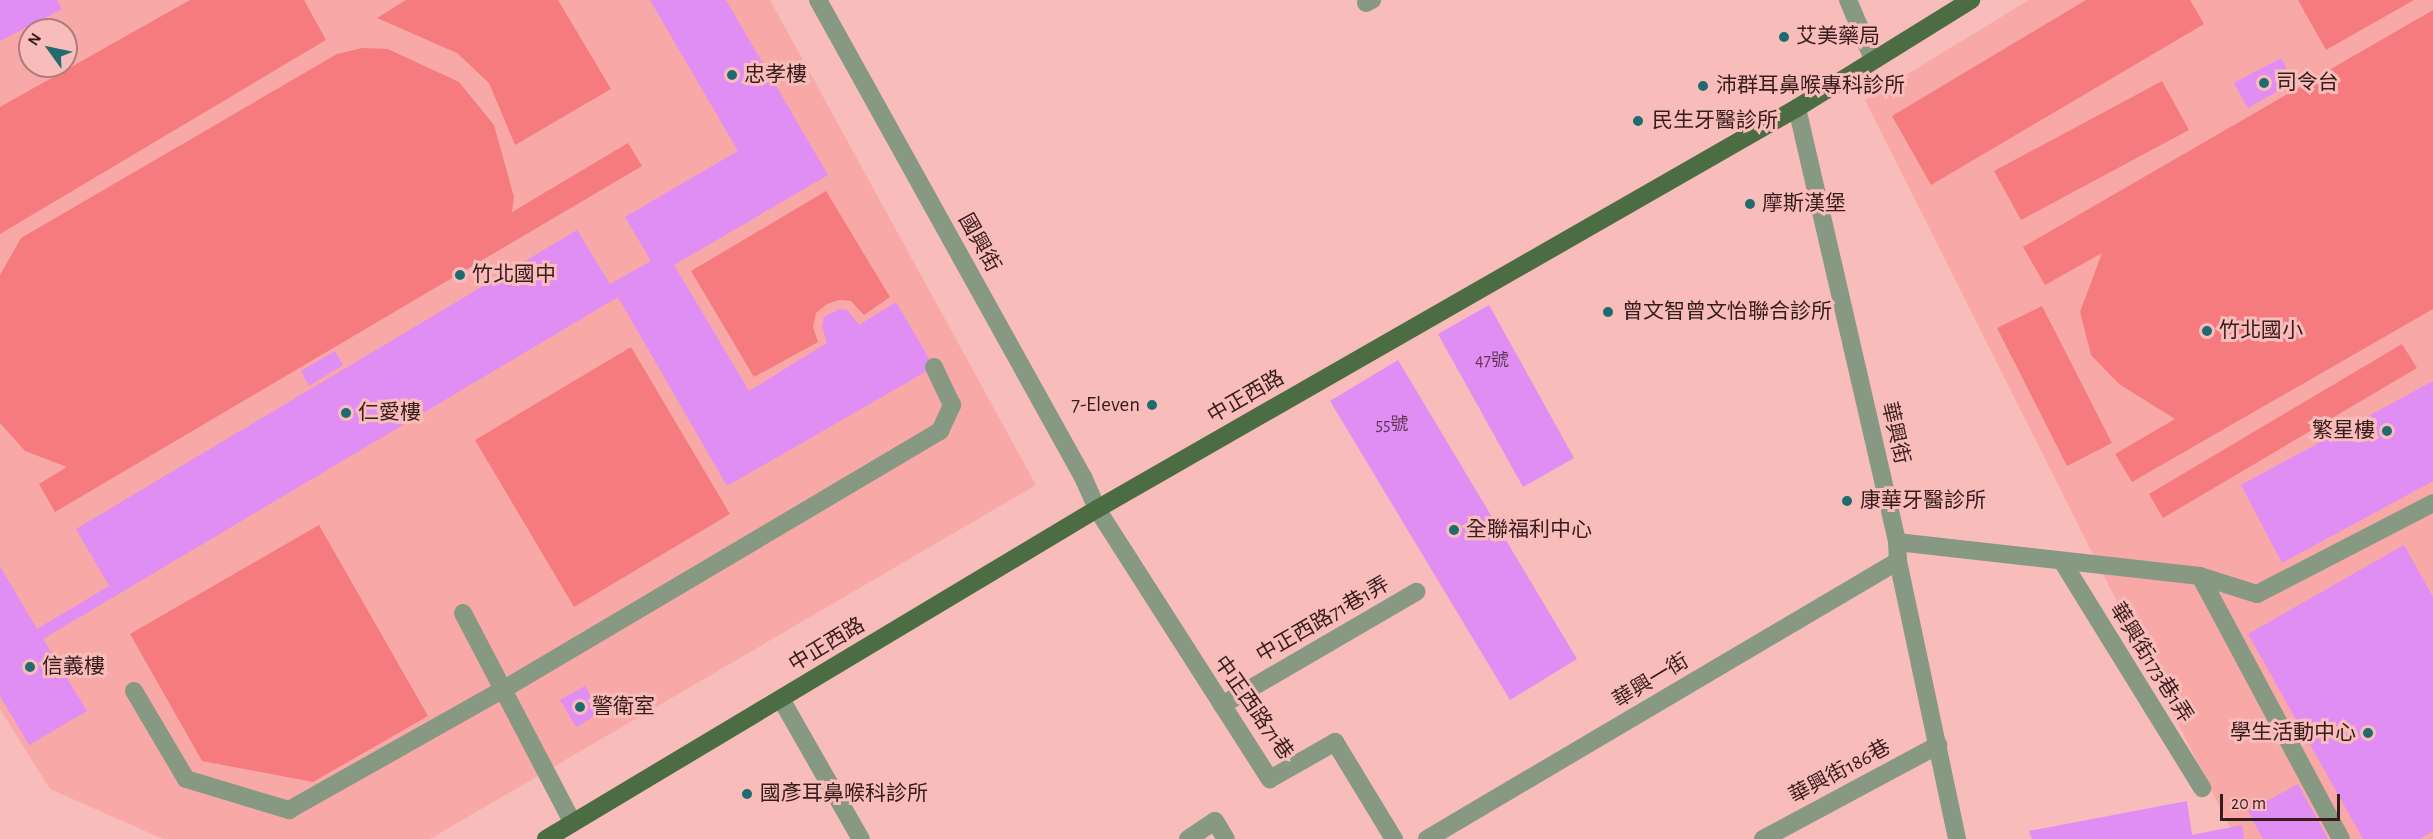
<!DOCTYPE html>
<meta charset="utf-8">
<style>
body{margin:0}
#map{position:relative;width:2433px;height:839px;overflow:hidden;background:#f8bcbb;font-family:"Alegreya Sans","Noto Sans TC",sans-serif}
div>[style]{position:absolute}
.built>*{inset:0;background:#f9a8a8}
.green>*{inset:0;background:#f57b7f}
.building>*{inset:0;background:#e08df4}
.minor>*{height:18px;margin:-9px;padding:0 9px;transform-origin:9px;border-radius:9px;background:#879982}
.major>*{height:18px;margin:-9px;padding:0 9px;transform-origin:9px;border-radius:9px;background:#4c6c44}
.dots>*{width:16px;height:16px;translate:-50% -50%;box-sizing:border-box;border:3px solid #f8bcbb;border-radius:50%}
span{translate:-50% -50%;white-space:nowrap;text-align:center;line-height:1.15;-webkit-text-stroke:6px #f8bcbb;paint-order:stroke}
.number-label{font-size:18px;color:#613852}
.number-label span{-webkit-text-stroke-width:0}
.poi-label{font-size:21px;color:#371c1c}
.left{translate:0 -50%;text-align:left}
.right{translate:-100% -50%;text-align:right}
.street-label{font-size:21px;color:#371c1c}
.north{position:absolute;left:18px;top:18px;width:60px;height:60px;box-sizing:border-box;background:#f8bcbb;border:2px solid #ab7c7b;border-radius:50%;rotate:303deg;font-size:16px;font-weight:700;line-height:24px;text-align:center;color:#371c1c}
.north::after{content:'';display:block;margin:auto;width:21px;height:27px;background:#1f6b6f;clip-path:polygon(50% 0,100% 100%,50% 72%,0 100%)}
.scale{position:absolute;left:2220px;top:794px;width:120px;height:27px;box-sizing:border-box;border:3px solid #371c1c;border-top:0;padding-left:8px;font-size:18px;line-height:21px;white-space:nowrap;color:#371c1c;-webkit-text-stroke:4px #f8bcbb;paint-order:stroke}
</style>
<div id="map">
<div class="built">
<div style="clip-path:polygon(evenodd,0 0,770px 0,1036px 485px,430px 839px,163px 839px,50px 789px,0 709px,0 0,30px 30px,66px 30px,66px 66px,30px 66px,30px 30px)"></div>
<div style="clip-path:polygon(2029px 0,2433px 0,2433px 839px,2236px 839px,1865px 100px)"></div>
</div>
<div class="green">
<div style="clip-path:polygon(190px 0,304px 0,326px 40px,0 234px,0 107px)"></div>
<div style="clip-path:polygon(406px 0,558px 0,611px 89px,515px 145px,489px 83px,457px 53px,377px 18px)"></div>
<div style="clip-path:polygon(2086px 0,2190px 0,2204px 24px,1931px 185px,1892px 116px)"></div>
<div style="clip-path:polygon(2298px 0,2414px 0,2326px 50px)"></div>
<div style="clip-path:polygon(2433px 10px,2433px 309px,2132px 482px,2115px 454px,2175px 419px,2119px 384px,2091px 355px,2080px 312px,2102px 253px,2045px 285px,2023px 247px)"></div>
<div style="clip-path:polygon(362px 48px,388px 49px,459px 82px,494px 125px,514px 197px,512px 212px,628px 143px,642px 166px,55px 512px,39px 484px,67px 467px,25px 451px,0 423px,0 275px,21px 238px,337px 54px)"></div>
<div style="clip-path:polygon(2162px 81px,2189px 130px,2021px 220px,1994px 171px)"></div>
<div style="clip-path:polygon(826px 191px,890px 297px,864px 315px,851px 301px,839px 300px,827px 304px,816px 313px,813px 327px,818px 342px,754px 377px,691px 271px)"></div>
<div style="clip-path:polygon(2042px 306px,2112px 443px,2067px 466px,1997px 328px)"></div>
<div style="clip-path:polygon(2402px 344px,2417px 368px,2163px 518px,2149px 494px)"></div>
<div style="clip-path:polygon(631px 347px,730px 514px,574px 607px,475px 440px)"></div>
<div style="clip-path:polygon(319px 525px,428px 716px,313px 782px,202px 761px,130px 634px)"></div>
</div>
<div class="building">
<div style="clip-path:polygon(0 0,57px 0,62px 9px,0 41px)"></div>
<div style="clip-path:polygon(650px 0,726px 0,828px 175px,674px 265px,749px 391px,827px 343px,822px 326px,824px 317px,839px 309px,847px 310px,859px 325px,896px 302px,934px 367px,727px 486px,618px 297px,43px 639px,87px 711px,29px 745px,0 696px,0 566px,37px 629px,109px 586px,76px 529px,577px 230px,610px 284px,651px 261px,625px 217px,738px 151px)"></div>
<div style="clip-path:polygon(2281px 58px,2294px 82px,2248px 108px,2234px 83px)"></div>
<div style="clip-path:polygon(1489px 305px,1574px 458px,1523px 487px,1438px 334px)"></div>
<div style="clip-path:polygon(335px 351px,343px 365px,309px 386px,301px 371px)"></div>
<div style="clip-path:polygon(1398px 360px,1577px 659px,1510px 700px,1330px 401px)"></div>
<div style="clip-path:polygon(2433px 381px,2433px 481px,2282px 563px,2241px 485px)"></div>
<div style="clip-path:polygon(2404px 545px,2433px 597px,2433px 831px,2420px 839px,2363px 839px,2248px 634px)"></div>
<div style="clip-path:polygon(585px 686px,600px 713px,576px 727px,560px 700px)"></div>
<div style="clip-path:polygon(2298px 784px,2328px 839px,2263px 839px,2248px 811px)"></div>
<div style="clip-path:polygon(2187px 801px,2192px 835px,2242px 825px,2244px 839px,2032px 839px,2029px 831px)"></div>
</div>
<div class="minor">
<div style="left:818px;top:0;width:546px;rotate:60.95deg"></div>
<div style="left:1083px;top:477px;width:35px;rotate:66deg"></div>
<div style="left:1097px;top:509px;width:321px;rotate:57.4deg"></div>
<div style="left:1270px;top:779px;width:75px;rotate:-29.6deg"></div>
<div style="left:1335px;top:742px;width:114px;rotate:58.7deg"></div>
<div style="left:1848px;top:0;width:64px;rotate:67deg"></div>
<div style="left:1366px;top:3px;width:7px;rotate:-27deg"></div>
<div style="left:1797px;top:108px;width:445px;rotate:77deg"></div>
<div style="left:1897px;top:542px;width:19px;rotate:87deg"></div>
<div style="left:1898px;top:561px;width:284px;rotate:78deg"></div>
<div style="left:1897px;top:542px;width:305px;rotate:6.4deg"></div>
<div style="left:2200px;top:576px;width:60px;rotate:17.5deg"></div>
<div style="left:2257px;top:594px;width:198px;rotate:-27.3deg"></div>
<div style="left:2062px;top:561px;width:267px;rotate:58.3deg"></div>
<div style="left:2200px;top:576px;width:298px;rotate:61.8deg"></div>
<div style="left:463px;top:613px;width:237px;rotate:62.4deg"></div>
<div style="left:134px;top:691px;width:102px;rotate:59.4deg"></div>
<div style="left:186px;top:779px;width:108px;rotate:16.8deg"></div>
<div style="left:289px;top:810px;width:247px;rotate:-29.4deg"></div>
<div style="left:504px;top:689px;width:507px;rotate:-30.61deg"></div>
<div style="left:940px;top:431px;width:29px;rotate:-65deg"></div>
<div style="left:952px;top:405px;width:42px;rotate:-115.3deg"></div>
<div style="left:781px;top:699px;width:161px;rotate:60.3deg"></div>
<div style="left:1222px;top:705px;width:225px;rotate:-30.2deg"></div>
<div style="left:1188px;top:839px;width:32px;rotate:-34deg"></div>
<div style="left:1215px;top:821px;width:21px;rotate:59deg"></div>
<div style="left:1427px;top:839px;width:547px;rotate:-30.55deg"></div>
<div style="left:1763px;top:839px;width:199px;rotate:-28.2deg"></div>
</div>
<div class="major">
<div style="left:546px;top:839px;width:642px;rotate:-30.92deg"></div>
<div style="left:1097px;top:509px;width:807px;rotate:-29.81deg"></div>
<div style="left:1797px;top:108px;width:205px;rotate:-31.8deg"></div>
</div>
<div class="dots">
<div style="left:1784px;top:37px;background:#1f6b6f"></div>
<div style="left:732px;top:75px;background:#1f6b6f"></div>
<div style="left:2264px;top:83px;background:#1f6b6f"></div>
<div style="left:1703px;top:86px;background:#1f6b6f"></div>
<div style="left:1638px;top:121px;background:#1f6b6f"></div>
<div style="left:1750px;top:204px;background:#1f6b6f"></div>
<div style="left:460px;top:275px;background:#1f6b6f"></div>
<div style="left:1608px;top:312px;background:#1f6b6f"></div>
<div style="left:2207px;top:331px;background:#1f6b6f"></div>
<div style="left:1152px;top:405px;background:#1f6b6f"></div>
<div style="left:346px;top:413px;background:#1f6b6f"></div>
<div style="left:2387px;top:431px;background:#1f6b6f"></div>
<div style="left:1847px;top:501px;background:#1f6b6f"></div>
<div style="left:1454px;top:530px;background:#1f6b6f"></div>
<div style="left:30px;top:667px;background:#1f6b6f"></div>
<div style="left:580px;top:707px;background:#1f6b6f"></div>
<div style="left:2368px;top:733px;background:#1f6b6f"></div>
<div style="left:747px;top:794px;background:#1f6b6f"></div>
</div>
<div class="number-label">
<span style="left:1492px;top:361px">47號</span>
<span style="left:1392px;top:425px">55號</span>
</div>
<div class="poi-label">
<span class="left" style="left:1796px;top:37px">艾美藥局</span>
<span class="left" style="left:744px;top:75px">忠孝樓</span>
<span class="left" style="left:2276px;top:83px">司令台</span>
<span class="left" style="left:1716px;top:86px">沛群耳鼻喉專科診所</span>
<span class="left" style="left:1652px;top:121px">民生牙醫診所</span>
<span class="left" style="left:1762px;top:204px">摩斯漢堡</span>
<span class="left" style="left:472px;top:275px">竹北國中</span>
<span class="left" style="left:1622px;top:312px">曾文智曾文怡聯合診所</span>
<span class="left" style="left:2219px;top:331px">竹北國小</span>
<span class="right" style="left:1140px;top:405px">7-Eleven</span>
<span class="left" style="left:358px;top:413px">仁愛樓</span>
<span class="right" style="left:2375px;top:431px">繁星樓</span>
<span class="left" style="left:1860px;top:501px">康華牙醫診所</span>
<span class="left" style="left:1466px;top:530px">全聯福利中心</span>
<span class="left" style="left:42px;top:667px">信義樓</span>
<span class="left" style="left:592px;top:707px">警衛室</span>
<span class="right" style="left:2356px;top:733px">學生活動中心</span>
<span class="left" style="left:760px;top:794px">國彥耳鼻喉科診所</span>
</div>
<div class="street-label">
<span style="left:979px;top:243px;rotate:61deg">國興街</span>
<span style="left:1246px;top:397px;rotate:-30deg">中正西路</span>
<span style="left:1895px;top:433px;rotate:77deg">華興街</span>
<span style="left:1323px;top:620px;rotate:-30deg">中正西路71巷1弄</span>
<span style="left:827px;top:645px;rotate:-31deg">中正西路</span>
<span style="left:2151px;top:663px;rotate:58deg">華興街173巷1弄</span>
<span style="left:1651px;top:681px;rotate:-31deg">華興一街</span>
<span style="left:1253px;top:708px;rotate:55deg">中正西路71巷</span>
<span style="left:1840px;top:772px;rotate:-28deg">華興街186巷</span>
</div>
<div class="north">N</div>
<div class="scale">20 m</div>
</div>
